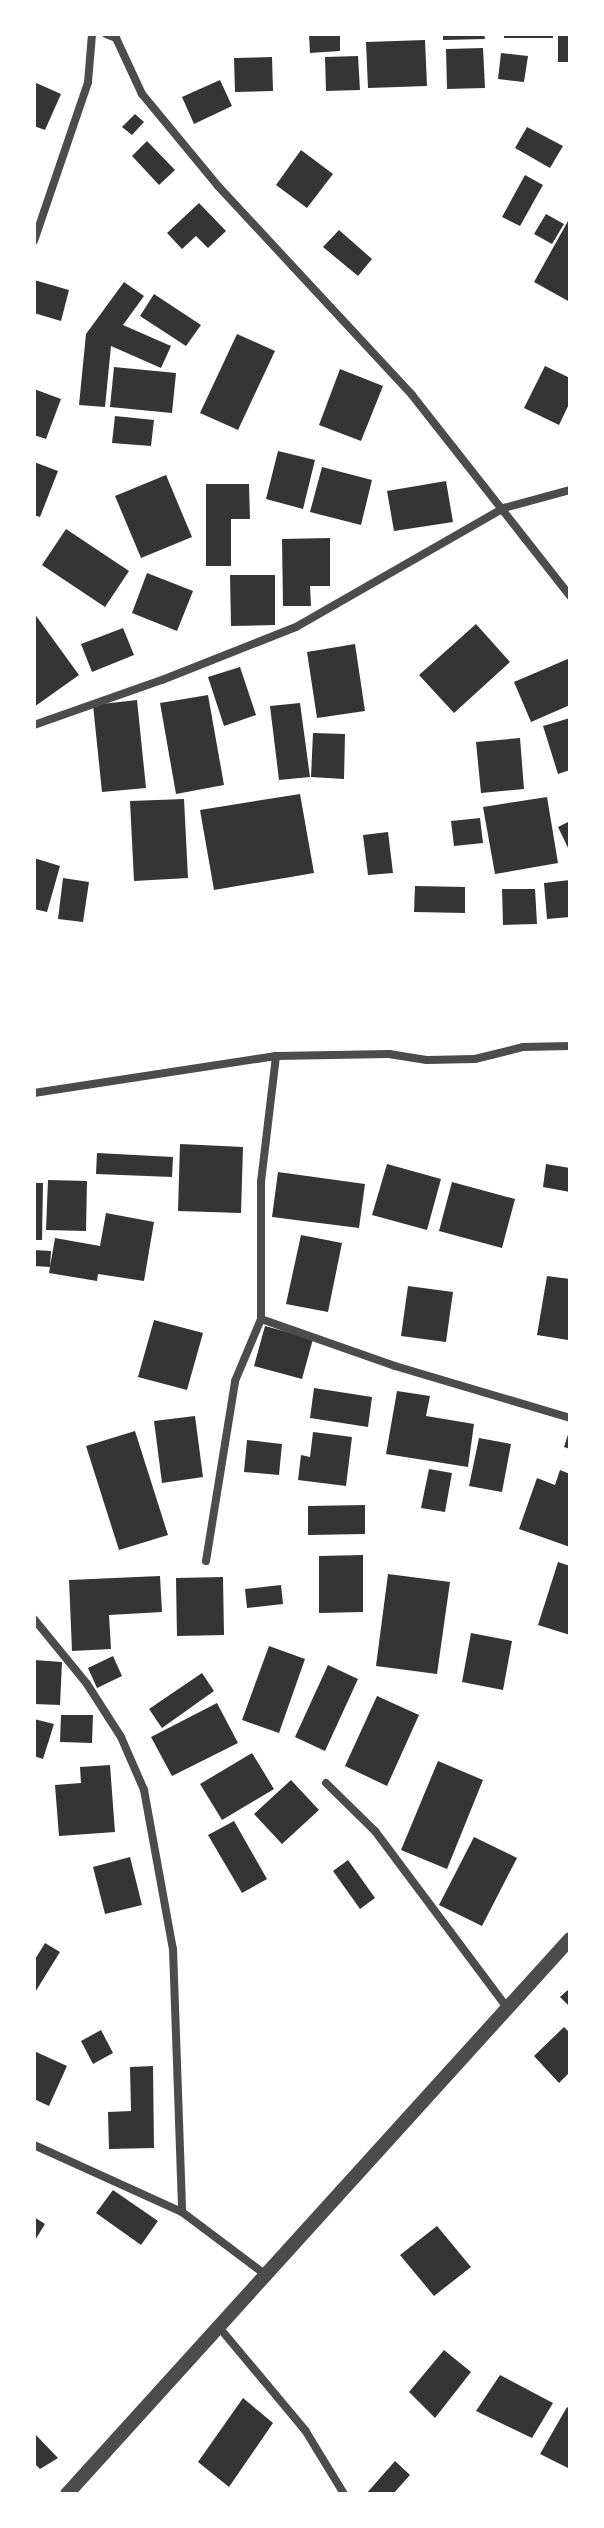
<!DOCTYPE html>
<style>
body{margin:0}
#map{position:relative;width:604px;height:2528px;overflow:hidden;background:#fff;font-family:"Asap Condensed",sans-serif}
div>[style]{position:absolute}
.building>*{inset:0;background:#353535}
.minor>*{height:8px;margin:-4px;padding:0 4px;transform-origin:4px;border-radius:4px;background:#4c4c4c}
.tertiary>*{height:14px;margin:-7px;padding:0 7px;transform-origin:7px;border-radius:7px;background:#4c4c4c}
span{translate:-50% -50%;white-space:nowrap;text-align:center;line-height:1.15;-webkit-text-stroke:6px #fff;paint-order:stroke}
.frame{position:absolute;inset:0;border:36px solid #fff;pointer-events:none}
</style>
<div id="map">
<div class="building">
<div style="clip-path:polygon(309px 34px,340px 34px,340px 51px,310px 53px)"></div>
<div style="clip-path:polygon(443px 34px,484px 34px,485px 39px,443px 40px)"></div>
<div style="clip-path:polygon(504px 34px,553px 34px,553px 38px,504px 38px)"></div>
<div style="clip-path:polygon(558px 34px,570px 34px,570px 62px,558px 62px)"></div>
<div style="clip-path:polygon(425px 40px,427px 86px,368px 88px,366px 42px)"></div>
<div style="clip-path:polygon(483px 48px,485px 88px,447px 89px,446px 49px)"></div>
<div style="clip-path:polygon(501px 53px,528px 56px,524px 82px,498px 79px)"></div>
<div style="clip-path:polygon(358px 56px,360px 90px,326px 91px,325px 57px)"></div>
<div style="clip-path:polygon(272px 57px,273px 91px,235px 92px,234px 58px)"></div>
<div style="clip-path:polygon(220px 80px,232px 106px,194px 124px,182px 97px)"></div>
<div style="clip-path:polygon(34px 82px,61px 94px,45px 130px,34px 126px)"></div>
<div style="clip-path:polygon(135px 114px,144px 122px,132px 135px,122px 127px)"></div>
<div style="clip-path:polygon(527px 127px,563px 146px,550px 168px,515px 148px)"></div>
<div style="clip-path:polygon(147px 141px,175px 170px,159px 185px,132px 156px)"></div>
<div style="clip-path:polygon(301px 150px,333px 174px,307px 208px,276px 185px)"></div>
<div style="clip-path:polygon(525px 175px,543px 185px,520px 226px,502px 217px)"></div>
<div style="clip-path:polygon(199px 203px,226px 231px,208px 248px,196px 236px,182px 249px,167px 233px)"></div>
<div style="clip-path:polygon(546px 214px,564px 224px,552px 244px,534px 234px)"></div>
<div style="clip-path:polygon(568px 221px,570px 222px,570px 302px,534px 282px)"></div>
<div style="clip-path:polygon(339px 230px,372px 259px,358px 276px,323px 247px)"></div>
<div style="clip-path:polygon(34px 280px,69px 290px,61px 321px,34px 313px)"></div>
<div style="clip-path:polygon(124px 282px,144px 296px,123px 325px,171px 346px,161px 368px,111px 346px,105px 407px,79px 405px,86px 334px)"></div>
<div style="clip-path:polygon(154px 294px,201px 325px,186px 346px,140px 316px)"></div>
<div style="clip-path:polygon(237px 334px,275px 351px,238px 430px,200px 413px)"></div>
<div style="clip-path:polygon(545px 366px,570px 378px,570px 402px,559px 425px,524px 408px)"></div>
<div style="clip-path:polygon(114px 367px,176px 373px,172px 413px,110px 407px)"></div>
<div style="clip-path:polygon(340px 369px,383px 386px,361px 441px,319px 425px)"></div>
<div style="clip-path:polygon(34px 389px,61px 399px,46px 439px,34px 435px)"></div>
<div style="clip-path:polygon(115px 416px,154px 420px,151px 446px,112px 443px)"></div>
<div style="clip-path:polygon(278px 451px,315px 460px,303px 509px,266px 499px)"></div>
<div style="clip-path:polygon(34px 462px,58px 471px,40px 517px,34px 515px)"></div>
<div style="clip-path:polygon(322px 467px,372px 480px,361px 525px,310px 512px)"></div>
<div style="clip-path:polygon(166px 475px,192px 537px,141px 558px,115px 496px)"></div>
<div style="clip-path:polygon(446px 481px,453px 522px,394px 531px,387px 491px)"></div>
<div style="clip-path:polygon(206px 484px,249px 484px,250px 519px,231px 519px,231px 566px,206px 566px)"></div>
<div style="clip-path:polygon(66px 529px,129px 571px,105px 607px,42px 565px)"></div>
<div style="clip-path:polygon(330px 538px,330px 586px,310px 586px,311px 606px,283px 606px,282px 539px)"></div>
<div style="clip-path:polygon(147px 573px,193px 591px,177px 631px,132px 613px)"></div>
<div style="clip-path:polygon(230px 575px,275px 575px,275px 625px,231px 626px)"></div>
<div style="clip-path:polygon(34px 613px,79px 675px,34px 707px)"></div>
<div style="clip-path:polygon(476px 624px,510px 662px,454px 713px,419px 675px)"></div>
<div style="clip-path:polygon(123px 628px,134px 655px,92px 672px,81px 644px)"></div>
<div style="clip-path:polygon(355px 644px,365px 711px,317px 718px,307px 652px)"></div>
<div style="clip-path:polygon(570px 658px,570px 705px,531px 722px,514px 682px)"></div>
<div style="clip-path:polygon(240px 667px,256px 715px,224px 726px,208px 677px)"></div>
<div style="clip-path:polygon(208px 695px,224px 785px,176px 794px,160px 703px)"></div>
<div style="clip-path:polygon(137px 700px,146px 788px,102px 792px,93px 705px)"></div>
<div style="clip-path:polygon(300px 703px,310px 777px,279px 780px,270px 706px)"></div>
<div style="clip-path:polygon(570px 718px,570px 770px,558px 774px,543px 726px)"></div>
<div style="clip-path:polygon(313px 733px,345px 734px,344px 779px,311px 777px)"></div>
<div style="clip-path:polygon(520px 738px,524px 789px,481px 793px,476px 742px)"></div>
<div style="clip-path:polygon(300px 794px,314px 873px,214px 890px,200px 810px)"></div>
<div style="clip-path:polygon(547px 797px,558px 863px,495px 874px,483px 807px)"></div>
<div style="clip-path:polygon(184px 799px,188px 878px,134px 881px,130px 801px)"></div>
<div style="clip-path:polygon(480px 818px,483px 843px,454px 846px,451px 821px)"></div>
<div style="clip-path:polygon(570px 821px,570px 852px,558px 827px)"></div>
<div style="clip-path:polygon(388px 832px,393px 873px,368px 875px,363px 835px)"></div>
<div style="clip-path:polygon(34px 858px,60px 866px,47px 912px,34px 909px)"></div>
<div style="clip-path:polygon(63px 878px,89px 882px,83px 922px,58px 919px)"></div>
<div style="clip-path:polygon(570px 880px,570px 917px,547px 919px,544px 883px)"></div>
<div style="clip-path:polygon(415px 886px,465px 887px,465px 913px,414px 912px)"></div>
<div style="clip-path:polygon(502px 889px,535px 889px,537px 924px,503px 925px)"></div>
<div style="clip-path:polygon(180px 1144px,243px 1147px,241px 1213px,178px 1211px)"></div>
<div style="clip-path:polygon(97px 1153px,173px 1157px,172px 1177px,96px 1174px)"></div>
<div style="clip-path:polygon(387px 1164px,441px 1179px,427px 1230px,372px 1215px)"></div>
<div style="clip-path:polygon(546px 1164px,570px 1168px,570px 1192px,543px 1187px)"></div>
<div style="clip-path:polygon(278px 1172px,365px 1184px,359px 1228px,272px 1217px)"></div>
<div style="clip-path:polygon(48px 1180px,87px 1181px,86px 1231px,46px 1230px)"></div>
<div style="clip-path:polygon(452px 1182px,515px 1199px,502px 1248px,439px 1231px)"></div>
<div style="clip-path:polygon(34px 1183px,43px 1183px,42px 1240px,34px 1240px)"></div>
<div style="clip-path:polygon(106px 1213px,154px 1222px,144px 1281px,98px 1274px,97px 1281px,49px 1273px,50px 1267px,34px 1266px,34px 1250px,51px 1251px,50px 1267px,55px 1238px,100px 1246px)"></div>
<div style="clip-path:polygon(301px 1235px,342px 1243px,328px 1312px,286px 1304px)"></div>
<div style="clip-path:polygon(547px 1276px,570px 1279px,568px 1340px,537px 1335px)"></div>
<div style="clip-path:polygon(408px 1286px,453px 1292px,446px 1342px,401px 1336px)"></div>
<div style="clip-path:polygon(154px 1320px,203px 1333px,187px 1390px,138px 1377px)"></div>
<div style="clip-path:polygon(265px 1326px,313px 1339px,302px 1379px,254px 1366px)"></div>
<div style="clip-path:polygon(314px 1388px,372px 1397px,368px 1427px,310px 1418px)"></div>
<div style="clip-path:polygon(397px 1391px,430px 1396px,426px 1416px,474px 1424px,468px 1467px,386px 1454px)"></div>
<div style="clip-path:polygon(195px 1416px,203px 1477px,162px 1483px,154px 1421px)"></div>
<div style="clip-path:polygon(570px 1428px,570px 1449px,564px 1447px)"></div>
<div style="clip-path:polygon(135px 1431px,168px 1535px,119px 1550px,86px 1446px)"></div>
<div style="clip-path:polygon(313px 1432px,352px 1437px,346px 1486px,298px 1480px,301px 1455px,310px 1457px)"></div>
<div style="clip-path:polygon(479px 1438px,511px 1444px,502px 1492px,469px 1486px)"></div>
<div style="clip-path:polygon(247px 1440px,282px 1444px,279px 1475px,244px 1472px)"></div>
<div style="clip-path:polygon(429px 1469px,452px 1473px,445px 1512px,421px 1508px)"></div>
<div style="clip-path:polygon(560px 1470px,570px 1474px,570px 1547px,519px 1529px,537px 1478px,555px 1485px)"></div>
<div style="clip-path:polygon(365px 1505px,365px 1534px,308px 1535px,308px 1506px)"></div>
<div style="clip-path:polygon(363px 1555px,363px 1612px,319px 1613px,319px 1556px)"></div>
<div style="clip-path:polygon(558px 1562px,570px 1566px,570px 1635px,538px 1625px)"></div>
<div style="clip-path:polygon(388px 1574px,450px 1582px,437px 1674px,376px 1666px)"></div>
<div style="clip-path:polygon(160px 1576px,162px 1612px,109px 1615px,111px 1649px,72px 1651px,69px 1580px)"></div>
<div style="clip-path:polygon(223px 1577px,224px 1635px,177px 1636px,176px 1578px)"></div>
<div style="clip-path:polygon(281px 1585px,283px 1604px,247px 1608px,245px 1589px)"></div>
<div style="clip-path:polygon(471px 1633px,512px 1641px,503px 1690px,462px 1682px)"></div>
<div style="clip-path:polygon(269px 1646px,305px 1659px,279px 1733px,242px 1720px)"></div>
<div style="clip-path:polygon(113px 1656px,122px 1676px,97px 1688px,88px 1668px)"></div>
<div style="clip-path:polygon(34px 1660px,62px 1662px,60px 1705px,34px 1704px)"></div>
<div style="clip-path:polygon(328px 1665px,358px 1679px,325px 1751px,295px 1737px)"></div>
<div style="clip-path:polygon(202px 1673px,214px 1691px,162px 1728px,149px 1709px)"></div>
<div style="clip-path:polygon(377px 1696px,419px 1715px,387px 1786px,345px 1766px)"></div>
<div style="clip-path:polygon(217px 1703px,238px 1743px,172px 1776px,151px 1737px)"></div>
<div style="clip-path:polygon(61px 1715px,93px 1715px,92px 1743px,60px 1742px)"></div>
<div style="clip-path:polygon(34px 1719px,54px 1724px,43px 1759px,34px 1756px)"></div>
<div style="clip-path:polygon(252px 1753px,274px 1789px,222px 1820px,200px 1784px)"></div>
<div style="clip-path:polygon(438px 1761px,483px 1780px,447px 1869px,401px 1850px)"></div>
<div style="clip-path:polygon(110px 1765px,115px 1832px,59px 1836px,55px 1785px,81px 1783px,80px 1767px)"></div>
<div style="clip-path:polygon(291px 1780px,319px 1810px,282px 1844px,254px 1814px)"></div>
<div style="clip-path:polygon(234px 1821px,267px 1879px,242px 1893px,208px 1835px)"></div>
<div style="clip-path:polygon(474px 1837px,517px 1858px,482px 1926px,439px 1905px)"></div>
<div style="clip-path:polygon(130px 1857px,142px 1905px,105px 1914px,93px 1867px)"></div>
<div style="clip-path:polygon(348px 1860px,375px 1898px,360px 1909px,333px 1871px)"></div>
<div style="clip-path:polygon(45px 1943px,60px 1952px,34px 1994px,34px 1961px)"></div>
<div style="clip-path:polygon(570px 1988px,570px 2007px,560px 1997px)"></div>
<div style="clip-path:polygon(564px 2027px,570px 2033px,570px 2072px,559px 2083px,534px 2056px)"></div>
<div style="clip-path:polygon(101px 2030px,113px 2053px,93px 2064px,81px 2041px)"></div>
<div style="clip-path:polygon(34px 2051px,67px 2066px,49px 2106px,34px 2099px)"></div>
<div style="clip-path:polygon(153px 2066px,154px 2148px,109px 2149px,108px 2112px,131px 2111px,130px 2067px)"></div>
<div style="clip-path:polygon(113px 2190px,158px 2221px,141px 2245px,96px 2213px)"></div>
<div style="clip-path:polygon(34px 2217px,45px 2224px,34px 2242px)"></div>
<div style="clip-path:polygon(437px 2226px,471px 2267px,434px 2296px,400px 2255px)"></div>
<div style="clip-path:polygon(444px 2350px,471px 2372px,435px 2418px,409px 2392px)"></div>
<div style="clip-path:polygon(500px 2375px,553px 2403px,532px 2438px,476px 2411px)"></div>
<div style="clip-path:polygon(243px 2398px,273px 2423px,229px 2487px,198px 2462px)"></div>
<div style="clip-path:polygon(567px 2407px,570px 2409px,570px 2469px,540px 2454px)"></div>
<div style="clip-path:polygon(34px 2433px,58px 2458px,40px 2469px,34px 2463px)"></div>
<div style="clip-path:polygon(395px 2461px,410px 2475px,393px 2494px,366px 2494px)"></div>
</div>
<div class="minor">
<div style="left:106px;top:34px;width:11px;rotate:22deg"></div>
<div style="left:116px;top:38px;width:62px;rotate:65.1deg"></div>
<div style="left:142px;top:94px;width:119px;rotate:50.4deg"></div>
<div style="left:218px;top:186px;width:285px;rotate:47.1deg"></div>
<div style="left:412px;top:395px;width:256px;rotate:51.8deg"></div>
<div style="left:34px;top:241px;width:168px;rotate:-71.2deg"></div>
<div style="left:88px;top:82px;width:48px;rotate:-85.2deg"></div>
<div style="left:34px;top:725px;width:136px;rotate:-19.4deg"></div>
<div style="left:162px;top:680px;width:144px;rotate:-21.6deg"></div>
<div style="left:296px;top:627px;width:240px;rotate:-29.8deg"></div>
<div style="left:504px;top:508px;width:68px;rotate:-15.3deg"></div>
<div style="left:34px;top:1093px;width:245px;rotate:-8.7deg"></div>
<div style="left:276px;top:1056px;width:113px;rotate:-1deg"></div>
<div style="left:389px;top:1054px;width:38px;rotate:9deg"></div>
<div style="left:427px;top:1060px;width:48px;rotate:-1.2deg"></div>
<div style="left:475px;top:1059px;width:49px;rotate:-14deg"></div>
<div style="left:523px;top:1047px;width:47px;rotate:-1.2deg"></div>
<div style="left:261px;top:1319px;width:142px;rotate:19.3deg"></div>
<div style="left:395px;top:1366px;width:183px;rotate:16.5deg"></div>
<div style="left:206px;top:1561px;width:182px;rotate:-80.8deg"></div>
<div style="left:235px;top:1381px;width:67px;rotate:-67.2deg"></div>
<div style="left:261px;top:1319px;width:137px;rotate:-90deg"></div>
<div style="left:261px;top:1182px;width:127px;rotate:-83.2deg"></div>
<div style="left:34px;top:1619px;width:84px;rotate:50.8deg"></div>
<div style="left:87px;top:1684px;width:63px;rotate:57.3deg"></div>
<div style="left:121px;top:1737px;width:58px;rotate:66.5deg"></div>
<div style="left:144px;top:1790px;width:162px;rotate:79.7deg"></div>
<div style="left:173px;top:1949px;width:263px;rotate:88deg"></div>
<div style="left:182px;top:2212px;width:105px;rotate:36.9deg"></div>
<div style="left:326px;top:1783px;width:69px;rotate:44.4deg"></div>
<div style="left:375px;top:1831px;width:222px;rotate:53.2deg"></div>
<div style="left:34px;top:2145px;width:162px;rotate:24.4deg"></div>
<div style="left:218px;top:2326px;width:136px;rotate:50.1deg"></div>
<div style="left:305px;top:2430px;width:75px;rotate:58.6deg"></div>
</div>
<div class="tertiary">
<div style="left:67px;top:2494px;width:749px;rotate:-47.81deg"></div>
</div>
<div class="frame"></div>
</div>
